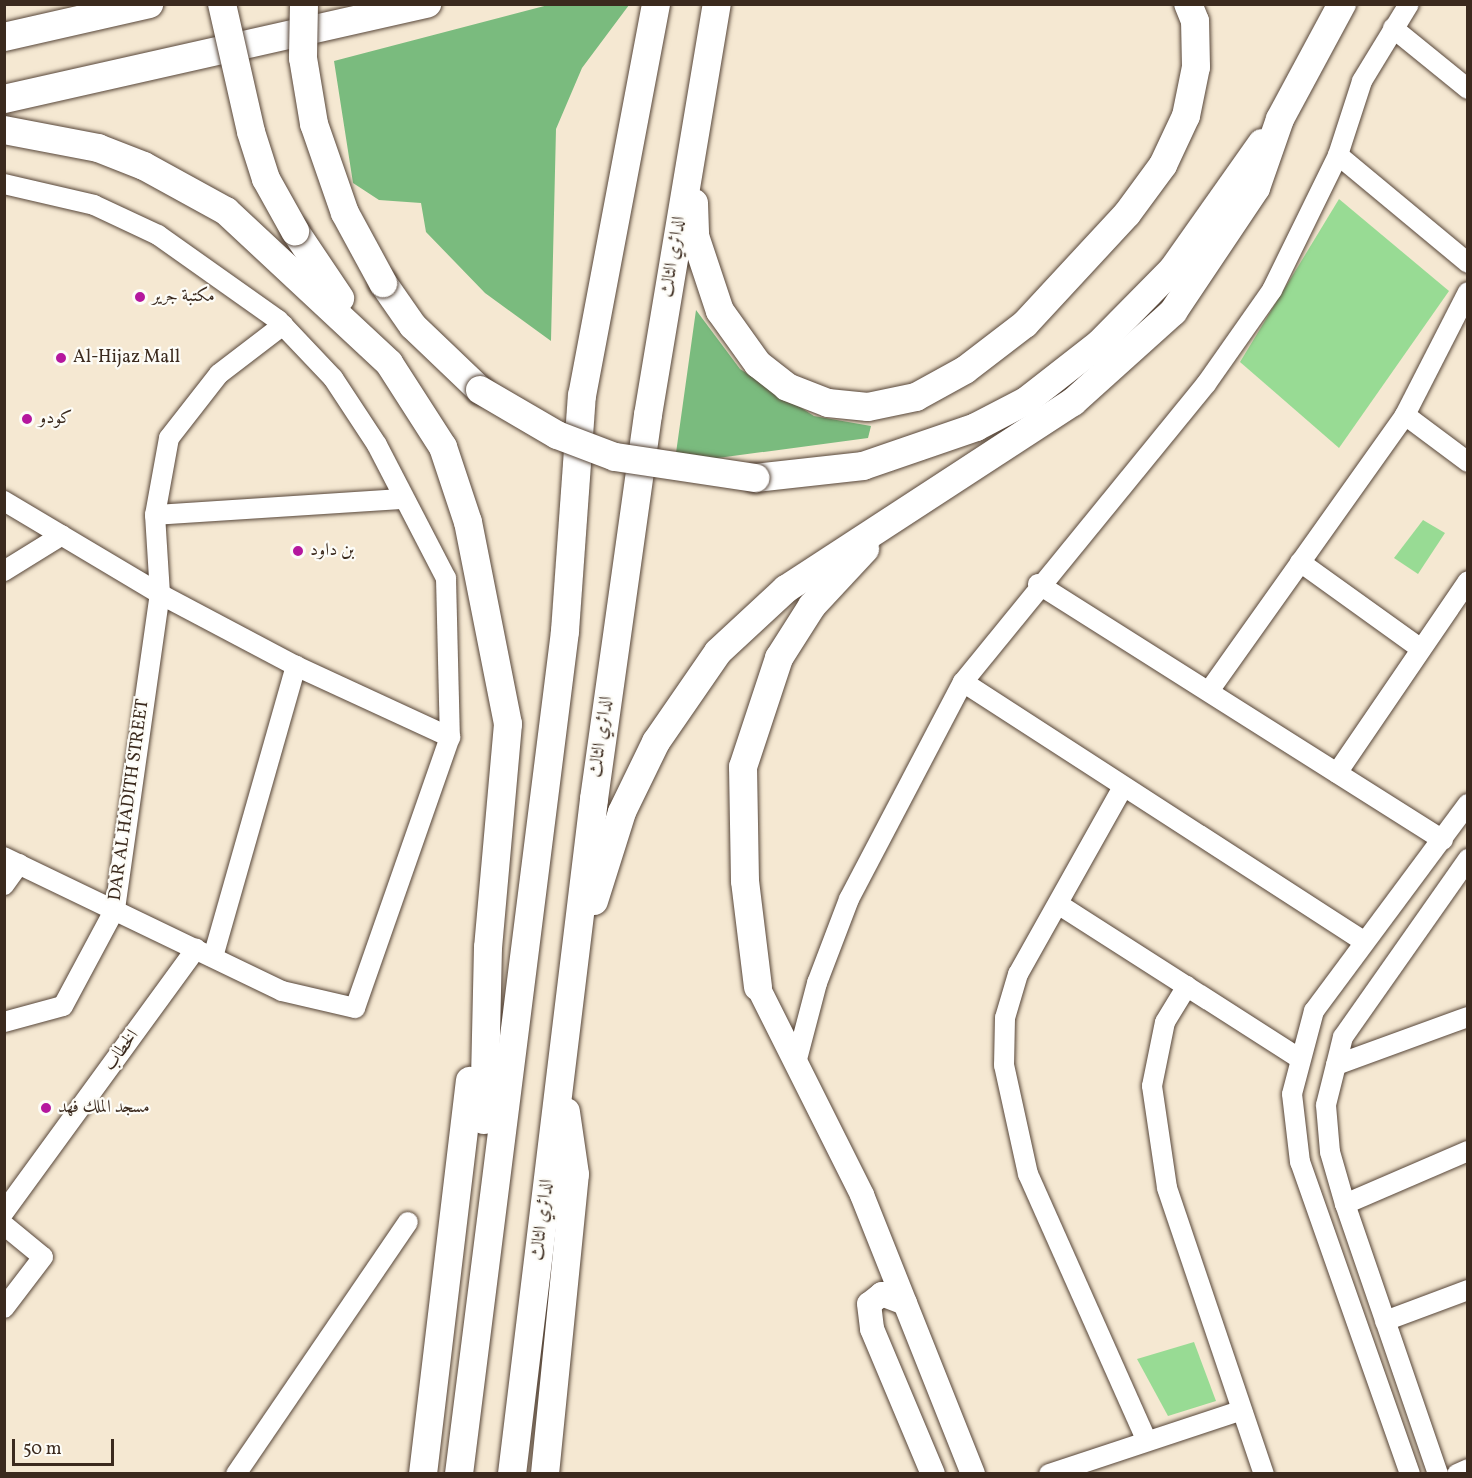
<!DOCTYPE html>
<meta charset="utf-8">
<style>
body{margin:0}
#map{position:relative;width:1472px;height:1478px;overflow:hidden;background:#f5e8d2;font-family:Vollkorn,Amiri,serif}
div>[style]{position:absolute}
.green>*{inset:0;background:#98db94}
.forest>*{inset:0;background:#7abb7e}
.roads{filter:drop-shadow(0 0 2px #574639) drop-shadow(0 0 2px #574639)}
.minor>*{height:20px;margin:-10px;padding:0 10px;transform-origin:10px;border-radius:10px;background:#fff}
.major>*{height:24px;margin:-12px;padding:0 12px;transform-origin:12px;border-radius:12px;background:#fff}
.highway>*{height:28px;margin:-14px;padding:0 14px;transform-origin:14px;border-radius:14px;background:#fff}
.bridges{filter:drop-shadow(0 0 2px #574639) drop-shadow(0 0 2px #574639)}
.highway-bridge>*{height:28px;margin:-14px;padding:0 14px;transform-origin:14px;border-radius:14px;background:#fff}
.dots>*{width:16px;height:16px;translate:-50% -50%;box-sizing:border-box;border:3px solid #fdfcf7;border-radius:50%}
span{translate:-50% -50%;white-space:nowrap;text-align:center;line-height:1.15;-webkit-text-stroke:4.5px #fdfcf7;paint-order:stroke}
.street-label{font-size:18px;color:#3b2a1e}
.poi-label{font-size:18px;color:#3b2a1e}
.left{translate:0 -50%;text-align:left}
.frame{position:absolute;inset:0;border:6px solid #3b2a1e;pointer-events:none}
.scale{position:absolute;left:12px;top:1439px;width:102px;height:27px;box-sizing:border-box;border:3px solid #3b2a1e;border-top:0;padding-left:8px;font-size:18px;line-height:21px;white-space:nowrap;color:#3b2a1e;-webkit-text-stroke:4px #fdfcf7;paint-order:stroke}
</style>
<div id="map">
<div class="green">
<div style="clip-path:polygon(1339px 199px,1449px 291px,1339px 448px,1240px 362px)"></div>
<div style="clip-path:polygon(1423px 520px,1445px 533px,1418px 574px,1394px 558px)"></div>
<div style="clip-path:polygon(1194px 1342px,1216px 1401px,1168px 1416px,1137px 1359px)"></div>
</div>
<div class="forest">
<div style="clip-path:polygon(552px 4px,629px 5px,582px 68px,556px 129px,551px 341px,485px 293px,426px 232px,421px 203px,379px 200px,353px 183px,334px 61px)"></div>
<div style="clip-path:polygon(696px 310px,740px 369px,814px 416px,871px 426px,868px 438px,703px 460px,676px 453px)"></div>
</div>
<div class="roads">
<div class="minor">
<div style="left:1393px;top:28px;width:97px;rotate:39.1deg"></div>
<div style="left:1338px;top:155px;width:169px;rotate:39.7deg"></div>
<div style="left:4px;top:184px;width:92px;rotate:13.1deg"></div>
<div style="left:94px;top:205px;width:71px;rotate:25.1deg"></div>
<div style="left:158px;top:235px;width:147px;rotate:35.3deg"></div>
<div style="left:278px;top:320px;width:80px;rotate:46.5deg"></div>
<div style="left:333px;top:378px;width:80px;rotate:56.7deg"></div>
<div style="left:377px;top:445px;width:150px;rotate:62.6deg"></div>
<div style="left:446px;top:578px;width:159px;rotate:88.6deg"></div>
<div style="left:1405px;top:415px;width:79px;rotate:36.7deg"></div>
<div style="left:4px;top:501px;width:182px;rotate:30.8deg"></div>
<div style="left:160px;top:594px;width:154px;rotate:27.9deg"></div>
<div style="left:296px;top:666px;width:170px;rotate:24.8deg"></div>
<div style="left:450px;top:737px;width:287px;rotate:109.3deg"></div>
<div style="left:355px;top:1008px;width:75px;rotate:-166.9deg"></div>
<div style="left:282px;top:991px;width:309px;rotate:-154.3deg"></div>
<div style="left:155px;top:515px;width:248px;rotate:-3.7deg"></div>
<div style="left:1300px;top:562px;width:149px;rotate:35.7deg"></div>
<div style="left:4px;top:571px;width:68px;rotate:-31.8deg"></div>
<div style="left:1038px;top:584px;width:479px;rotate:32.3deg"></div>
<div style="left:963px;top:682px;width:475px;rotate:32.9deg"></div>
<div style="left:1209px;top:691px;width:339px;rotate:-54.6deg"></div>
<div style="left:1405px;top:415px;width:138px;rotate:-62.9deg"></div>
<div style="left:1337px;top:773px;width:232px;rotate:-55.7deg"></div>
<div style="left:1123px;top:787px;width:214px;rotate:119.3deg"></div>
<div style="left:1018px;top:974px;width:46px;rotate:106.5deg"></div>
<div style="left:1005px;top:1018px;width:47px;rotate:91.2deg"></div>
<div style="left:1004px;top:1065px;width:112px;rotate:77.6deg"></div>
<div style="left:1028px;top:1174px;width:290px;rotate:66deg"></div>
<div style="left:4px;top:885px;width:26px;rotate:-54deg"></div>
<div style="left:1058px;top:904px;width:286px;rotate:32.6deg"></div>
<div style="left:213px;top:957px;width:303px;rotate:-74.1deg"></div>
<div style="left:1187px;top:986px;width:42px;rotate:121.4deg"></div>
<div style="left:1165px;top:1022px;width:65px;rotate:101.5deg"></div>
<div style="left:1152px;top:1086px;width:103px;rotate:81.6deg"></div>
<div style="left:1167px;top:1188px;width:302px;rotate:71.3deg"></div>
<div style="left:4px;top:1022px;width:61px;rotate:-15.2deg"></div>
<div style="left:63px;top:1006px;width:110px;rotate:-61.8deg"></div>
<div style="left:115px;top:909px;width:318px;rotate:-81.9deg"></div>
<div style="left:160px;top:594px;width:79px;rotate:-93.6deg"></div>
<div style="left:155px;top:515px;width:78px;rotate:-79.7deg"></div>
<div style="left:169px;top:438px;width:81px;rotate:-52deg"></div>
<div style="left:219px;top:374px;width:81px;rotate:-37.4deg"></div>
<div style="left:796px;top:1063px;width:83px;rotate:-75.3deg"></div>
<div style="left:817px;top:983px;width:90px;rotate:-69.1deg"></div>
<div style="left:849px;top:899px;width:245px;rotate:-62.3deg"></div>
<div style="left:963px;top:682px;width:385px;rotate:-50.8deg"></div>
<div style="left:1206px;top:384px;width:115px;rotate:-54.9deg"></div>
<div style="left:1272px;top:290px;width:150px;rotate:-63.9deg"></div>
<div style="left:1338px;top:155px;width:78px;rotate:-72deg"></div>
<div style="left:1362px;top:81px;width:90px;rotate:-58.6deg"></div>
<div style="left:1336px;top:1065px;width:140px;rotate:-20deg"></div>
<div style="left:1345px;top:1204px;width:134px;rotate:-23.3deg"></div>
<div style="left:4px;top:1212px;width:326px;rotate:-53.9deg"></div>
<div style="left:4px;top:1225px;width:50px;rotate:39.4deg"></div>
<div style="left:43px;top:1257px;width:64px;rotate:127.4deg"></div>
<div style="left:1385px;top:1321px;width:89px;rotate:-20.5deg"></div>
<div style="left:236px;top:1474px;width:305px;rotate:-55.7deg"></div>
<div style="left:1049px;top:1474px;width:203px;rotate:-18.3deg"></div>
<div style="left:1410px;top:1474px;width:331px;rotate:-109.4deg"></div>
<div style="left:1300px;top:1162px;width:68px;rotate:-96.7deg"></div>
<div style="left:1292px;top:1094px;width:86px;rotate:-75.2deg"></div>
<div style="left:1314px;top:1011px;width:258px;rotate:-53.4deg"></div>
<div style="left:1438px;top:1474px;width:286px;rotate:-109deg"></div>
<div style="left:1345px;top:1204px;width:54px;rotate:-106.1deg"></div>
<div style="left:1330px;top:1152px;width:47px;rotate:-94.9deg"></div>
<div style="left:1326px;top:1105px;width:70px;rotate:-76deg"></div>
<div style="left:1343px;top:1037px;width:218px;rotate:-54.9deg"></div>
<div style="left:1457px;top:1474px;width:12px;rotate:-24deg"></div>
</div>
<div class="major">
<div style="left:758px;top:987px;width:233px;rotate:63.4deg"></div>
<div style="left:862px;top:1195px;width:300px;rotate:68.3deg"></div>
<div style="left:905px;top:1303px;width:25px;rotate:-159deg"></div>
<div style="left:882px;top:1294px;width:16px;rotate:142deg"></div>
<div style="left:869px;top:1304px;width:25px;rotate:83deg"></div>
<div style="left:872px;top:1329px;width:157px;rotate:67.2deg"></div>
</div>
<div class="highway">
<div style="left:4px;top:37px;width:149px;rotate:-12.8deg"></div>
<div style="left:4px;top:99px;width:434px;rotate:-12.7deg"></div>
<div style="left:4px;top:130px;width:96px;rotate:10.8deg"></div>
<div style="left:98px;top:148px;width:49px;rotate:21.4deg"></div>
<div style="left:144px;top:166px;width:94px;rotate:28.8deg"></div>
<div style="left:226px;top:211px;width:223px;rotate:43deg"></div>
<div style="left:389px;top:363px;width:100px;rotate:57.3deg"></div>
<div style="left:443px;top:447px;width:79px;rotate:71.6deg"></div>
<div style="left:468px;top:522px;width:206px;rotate:78.8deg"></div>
<div style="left:508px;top:724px;width:224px;rotate:95.1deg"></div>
<div style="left:488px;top:947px;width:173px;rotate:91.3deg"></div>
<div style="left:694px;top:203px;width:33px;rotate:88deg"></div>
<div style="left:695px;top:236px;width:79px;rotate:71.6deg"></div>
<div style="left:720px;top:311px;width:65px;rotate:54.4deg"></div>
<div style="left:758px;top:364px;width:37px;rotate:38deg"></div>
<div style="left:787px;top:387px;width:44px;rotate:21.3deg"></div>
<div style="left:828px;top:403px;width:40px;rotate:5.7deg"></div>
<div style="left:868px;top:407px;width:49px;rotate:-11.8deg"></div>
<div style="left:916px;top:397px;width:56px;rotate:-28.9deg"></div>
<div style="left:965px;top:370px;width:76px;rotate:-37.5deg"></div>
<div style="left:1025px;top:324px;width:150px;rotate:-47.2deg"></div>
<div style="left:1127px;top:214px;width:61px;rotate:-53.7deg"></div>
<div style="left:1163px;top:165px;width:54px;rotate:-64.9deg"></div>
<div style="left:1186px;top:116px;width:50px;rotate:-78.5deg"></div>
<div style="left:1196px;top:67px;width:46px;rotate:-91.2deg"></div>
<div style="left:1195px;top:21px;width:18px;rotate:-112deg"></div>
<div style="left:295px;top:231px;width:81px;rotate:56.1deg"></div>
<div style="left:383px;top:283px;width:52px;rotate:55.1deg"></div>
<div style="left:413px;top:326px;width:93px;rotate:43.7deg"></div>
<div style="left:755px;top:478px;width:109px;rotate:-6.3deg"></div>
<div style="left:863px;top:466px;width:120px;rotate:-19deg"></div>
<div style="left:976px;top:427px;width:56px;rotate:-27.5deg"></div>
<div style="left:1026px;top:401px;width:93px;rotate:-38deg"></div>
<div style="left:1099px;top:344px;width:105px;rotate:-45.4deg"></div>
<div style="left:1173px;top:269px;width:154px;rotate:-54.8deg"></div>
<div style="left:594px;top:901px;width:93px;rotate:-72.5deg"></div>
<div style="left:622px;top:812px;width:78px;rotate:-64.1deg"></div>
<div style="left:656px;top:742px;width:109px;rotate:-55.4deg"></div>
<div style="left:718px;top:652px;width:93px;rotate:-42.8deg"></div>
<div style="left:786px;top:589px;width:343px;rotate:-33.1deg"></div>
<div style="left:1073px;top:402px;width:135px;rotate:-42deg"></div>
<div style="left:1173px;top:312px;width:149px;rotate:-56.2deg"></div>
<div style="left:1256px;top:188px;width:73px;rotate:-70.8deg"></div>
<div style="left:1280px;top:119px;width:131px;rotate:-61.7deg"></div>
<div style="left:758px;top:987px;width:107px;rotate:-97deg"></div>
<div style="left:745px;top:881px;width:114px;rotate:-91deg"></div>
<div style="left:743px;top:767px;width:115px;rotate:-71.7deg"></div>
<div style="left:779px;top:658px;width:62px;rotate:-57.6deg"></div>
<div style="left:812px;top:606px;width:78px;rotate:-47.1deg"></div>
<div style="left:423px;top:1474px;width:396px;rotate:-83.2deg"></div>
<div style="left:459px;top:1474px;width:850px;rotate:-82.83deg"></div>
<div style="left:565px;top:631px;width:236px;rotate:-85.9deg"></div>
<div style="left:582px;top:396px;width:399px;rotate:-79.3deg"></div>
<div style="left:512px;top:1474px;width:680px;rotate:-83.07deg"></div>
<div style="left:594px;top:799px;width:388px;rotate:-82deg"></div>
<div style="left:648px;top:415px;width:417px;rotate:-80.5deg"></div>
<div style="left:545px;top:1474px;width:301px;rotate:-84.3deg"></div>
<div style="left:575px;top:1174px;width:63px;rotate:-98.3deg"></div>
</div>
</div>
<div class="bridges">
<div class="highway-bridge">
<div style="left:222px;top:4px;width:131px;rotate:77.2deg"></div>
<div style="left:251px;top:132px;width:49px;rotate:72.3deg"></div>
<div style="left:266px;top:179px;width:60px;rotate:60.9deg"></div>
<div style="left:304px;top:4px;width:54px;rotate:91.1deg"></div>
<div style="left:303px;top:58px;width:67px;rotate:80.5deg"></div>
<div style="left:314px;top:124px;width:94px;rotate:70.8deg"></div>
<div style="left:345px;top:213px;width:80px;rotate:61.5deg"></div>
<div style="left:480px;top:390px;width:89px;rotate:30.3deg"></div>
<div style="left:557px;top:435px;width:62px;rotate:20.8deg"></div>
<div style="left:615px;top:457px;width:142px;rotate:8.5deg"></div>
</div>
</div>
<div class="dots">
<div style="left:140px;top:297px;background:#b5179e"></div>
<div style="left:61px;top:358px;background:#b5179e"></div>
<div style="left:27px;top:419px;background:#b5179e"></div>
<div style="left:298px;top:551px;background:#b5179e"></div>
<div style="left:46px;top:1108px;background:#b5179e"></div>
</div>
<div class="street-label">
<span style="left:674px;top:257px;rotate:-81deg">الدائري الثالث</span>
<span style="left:602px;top:737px;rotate:-82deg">الدائري الثالث</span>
<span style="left:130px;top:800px;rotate:-82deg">DAR AL HADITH STREET</span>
<span style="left:122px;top:1051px;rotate:-54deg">الخطاب</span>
<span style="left:543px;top:1220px;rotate:-83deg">الدائري الثالث</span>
</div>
<div class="poi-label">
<span class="left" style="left:152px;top:297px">مكتبة جرير</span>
<span class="left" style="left:73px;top:358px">Al-Hijaz Mall</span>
<span class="left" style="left:39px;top:419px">كودو</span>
<span class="left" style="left:310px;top:551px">بن داود</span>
<span class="left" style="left:58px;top:1108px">مسجد الملك فهد</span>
</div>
<div class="frame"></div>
<div class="scale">50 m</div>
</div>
